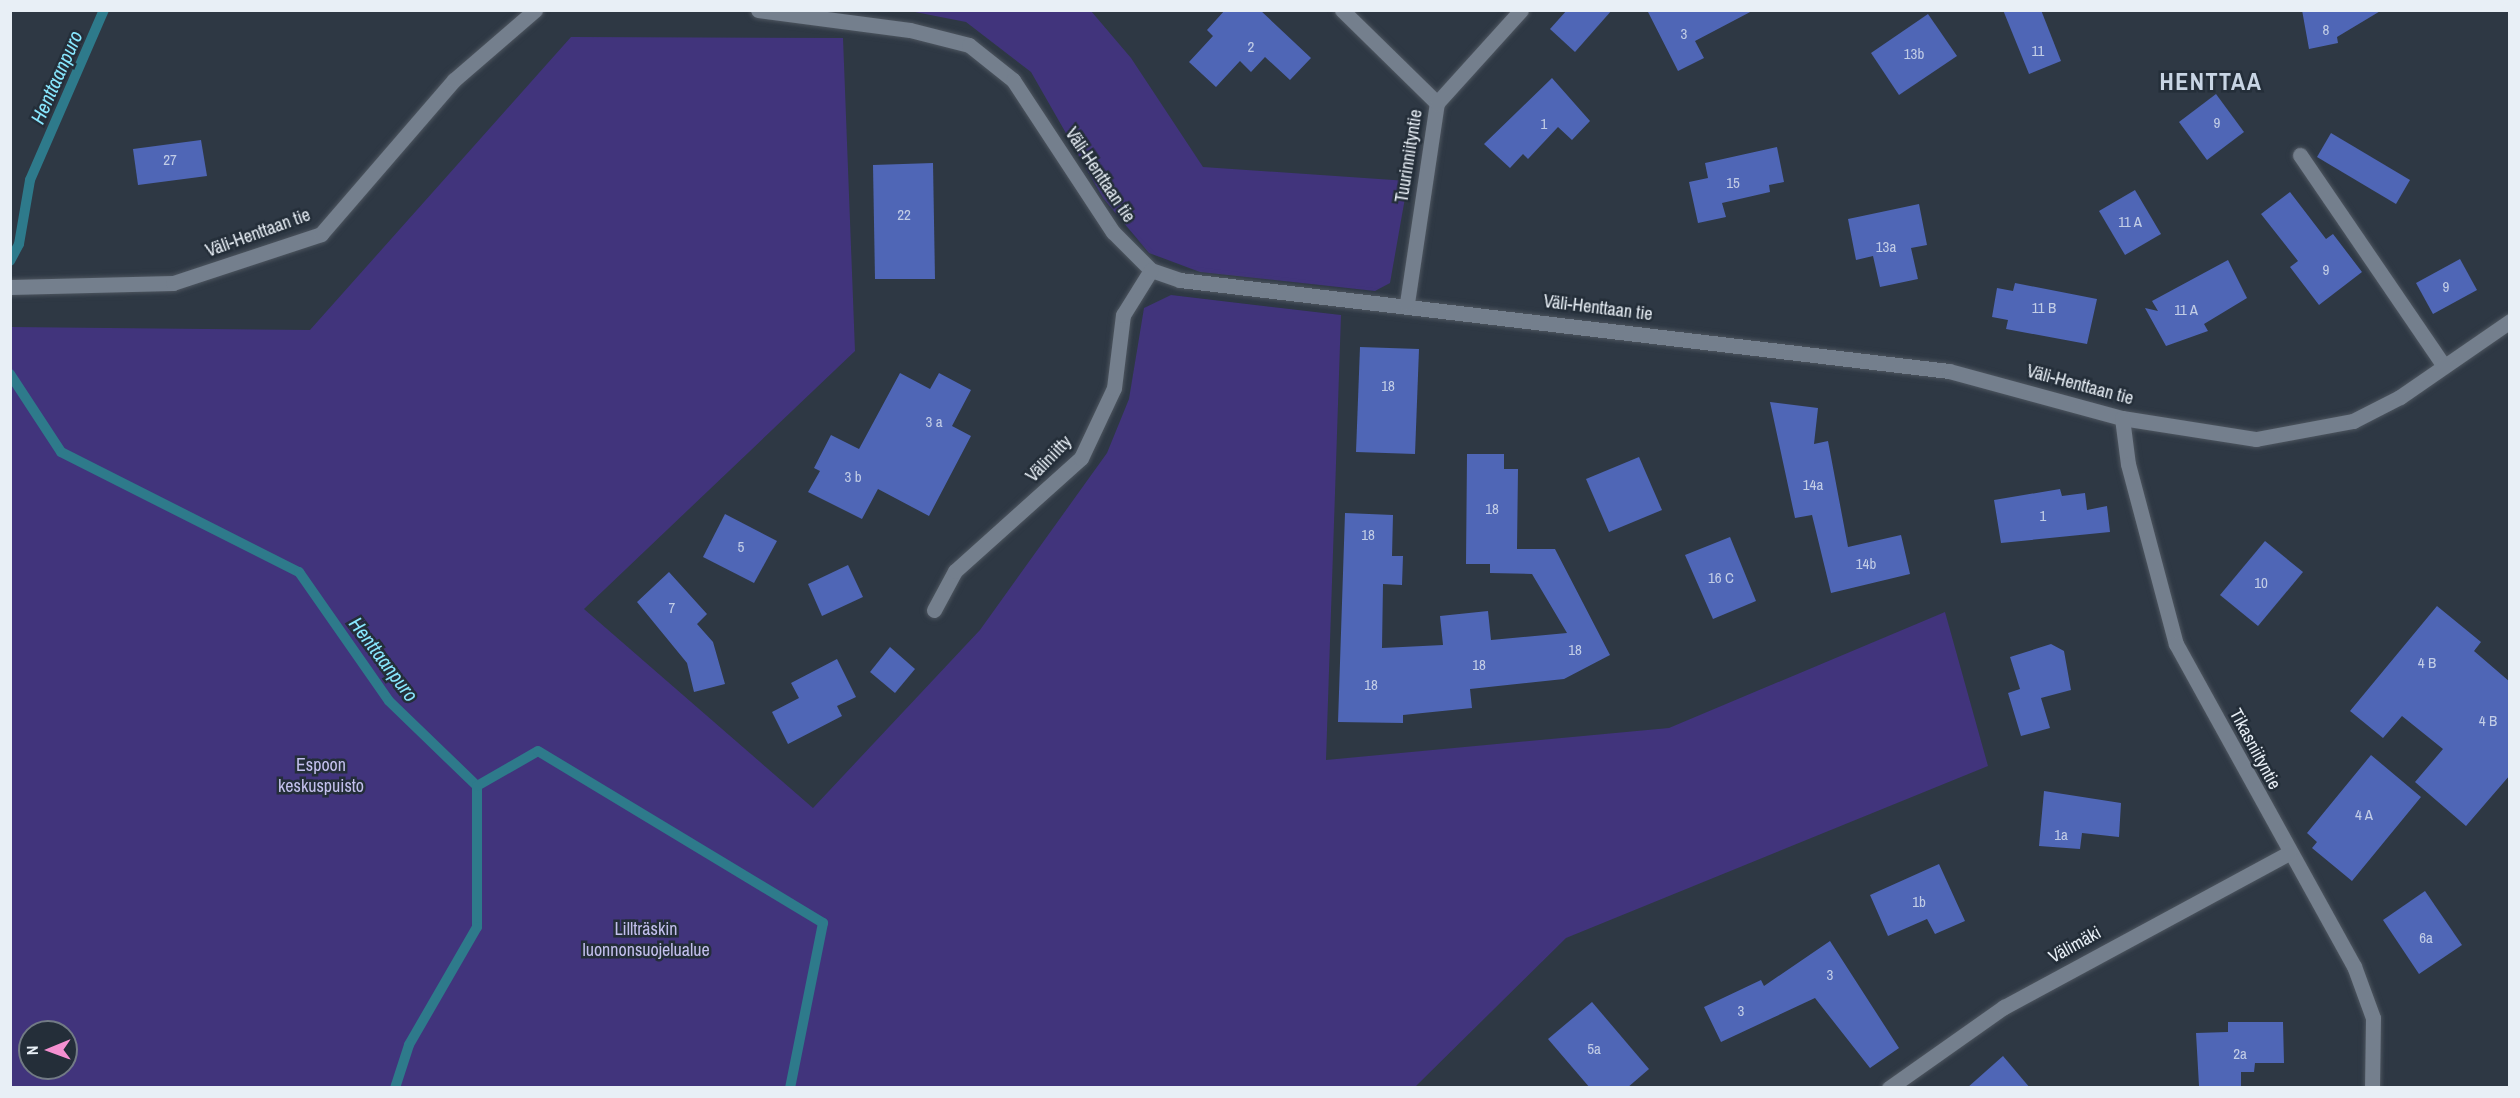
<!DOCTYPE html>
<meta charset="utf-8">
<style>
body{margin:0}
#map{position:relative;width:2520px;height:1098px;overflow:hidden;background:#2e3844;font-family:"Archivo Narrow",sans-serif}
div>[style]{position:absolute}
.green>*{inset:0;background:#41347c}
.stream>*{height:10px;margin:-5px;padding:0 5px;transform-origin:5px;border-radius:5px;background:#2e7a8b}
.building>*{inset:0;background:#4f66b6}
.roads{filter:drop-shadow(0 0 2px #4d555f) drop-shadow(0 0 2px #4d555f)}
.service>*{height:15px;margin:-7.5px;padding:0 7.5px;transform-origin:7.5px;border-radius:7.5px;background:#747f8d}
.minor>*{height:15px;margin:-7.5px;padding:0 7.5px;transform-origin:7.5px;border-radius:7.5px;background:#747f8d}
span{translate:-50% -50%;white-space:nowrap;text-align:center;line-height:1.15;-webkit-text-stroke:5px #242e39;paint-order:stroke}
.number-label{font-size:15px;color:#c2cde6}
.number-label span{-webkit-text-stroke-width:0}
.street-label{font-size:18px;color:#e8eff6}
.park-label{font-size:18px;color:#c3c0ed}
.water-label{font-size:20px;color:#88e7fe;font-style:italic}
.district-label{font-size:24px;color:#c8d5e4;font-weight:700;letter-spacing:1.5px}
.frame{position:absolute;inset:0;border:12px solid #e8eff6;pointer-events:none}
.north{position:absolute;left:18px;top:1020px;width:60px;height:60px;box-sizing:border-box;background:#242e39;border:2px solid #727b85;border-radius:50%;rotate:269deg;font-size:16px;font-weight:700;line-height:24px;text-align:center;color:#e8eff6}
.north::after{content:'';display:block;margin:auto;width:21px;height:27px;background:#f590d1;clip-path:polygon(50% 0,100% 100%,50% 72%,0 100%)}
</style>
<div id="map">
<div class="green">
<div style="clip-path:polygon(910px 11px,1091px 11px,1131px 58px,1203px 167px,1408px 181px,1390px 283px,1375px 291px,1200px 272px,1149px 253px,1103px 198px,1031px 72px,966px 22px)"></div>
<div style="clip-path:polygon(evenodd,571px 37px,843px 38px,855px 351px,584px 609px,813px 808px,980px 630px,1107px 453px,1129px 399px,1144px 308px,1171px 295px,1341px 315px,1326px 760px,1669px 728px,1945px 612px,1988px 766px,1566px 938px,1415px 1087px,11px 1087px,11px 327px,310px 330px,571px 37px,30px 1032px,66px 1032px,66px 1068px,30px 1068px,30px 1032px)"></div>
</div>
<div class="stream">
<div style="left:10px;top:261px;width:19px;rotate:-62deg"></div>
<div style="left:19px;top:244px;width:65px;rotate:-80.2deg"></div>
<div style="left:30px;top:180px;width:185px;rotate:-66.5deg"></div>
<div style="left:10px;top:374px;width:93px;rotate:56.8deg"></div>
<div style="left:61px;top:452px;width:267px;rotate:26.8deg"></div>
<div style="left:299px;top:572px;width:157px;rotate:55.1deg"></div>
<div style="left:389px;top:701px;width:122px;rotate:44deg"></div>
<div style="left:477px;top:786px;width:141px;rotate:90deg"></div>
<div style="left:477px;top:927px;width:136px;rotate:120deg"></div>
<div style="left:409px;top:1045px;width:45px;rotate:108deg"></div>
<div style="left:477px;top:786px;width:70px;rotate:-29.8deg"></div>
<div style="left:538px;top:751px;width:333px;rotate:31.1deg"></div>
<div style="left:823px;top:923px;width:168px;rotate:101.3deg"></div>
</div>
<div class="building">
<div style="clip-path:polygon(1225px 10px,1260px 10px,1311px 58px,1290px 80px,1265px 57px,1251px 72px,1240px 61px,1216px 87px,1189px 62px,1213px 36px,1207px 30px)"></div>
<div style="clip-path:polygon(1567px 10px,1612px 10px,1575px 52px,1550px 29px)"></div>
<div style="clip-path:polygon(1647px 10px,1754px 10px,1695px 41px,1704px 58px,1678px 71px)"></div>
<div style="clip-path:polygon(2003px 10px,2041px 10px,2061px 61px,2029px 74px)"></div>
<div style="clip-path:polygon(2302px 10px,2382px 10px,2337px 37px,2338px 43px,2309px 49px)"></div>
<div style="clip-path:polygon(1928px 14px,1957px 56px,1899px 95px,1871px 53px)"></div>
<div style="clip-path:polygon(1552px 78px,1590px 121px,1572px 140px,1558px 127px,1528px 159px,1523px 154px,1510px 168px,1484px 144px)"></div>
<div style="clip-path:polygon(2216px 94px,2244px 132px,2207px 160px,2179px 122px)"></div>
<div style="clip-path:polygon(2331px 133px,2410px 180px,2396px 204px,2317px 157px)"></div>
<div style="clip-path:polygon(201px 140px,207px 176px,138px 185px,133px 149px)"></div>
<div style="clip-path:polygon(1777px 147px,1784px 182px,1769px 185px,1770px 192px,1722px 203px,1726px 217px,1698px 223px,1689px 182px,1708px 178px,1705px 163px)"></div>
<div style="clip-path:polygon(933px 163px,935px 279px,875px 279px,873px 165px)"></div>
<div style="clip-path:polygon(2135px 190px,2161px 234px,2125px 255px,2099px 211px)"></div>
<div style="clip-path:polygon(2290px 192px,2326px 239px,2333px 234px,2362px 272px,2319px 305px,2290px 267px,2298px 261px,2261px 214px)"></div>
<div style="clip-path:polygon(1919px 204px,1927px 245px,1911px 248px,1918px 279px,1880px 287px,1873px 256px,1856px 260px,1848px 219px)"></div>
<div style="clip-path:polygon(2460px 259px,2477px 290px,2433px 314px,2416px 283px)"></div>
<div style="clip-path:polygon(2228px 260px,2247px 298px,2204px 324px,2208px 331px,2166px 346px,2145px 308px,2158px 311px,2152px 301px)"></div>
<div style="clip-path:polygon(2015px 283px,2097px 299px,2087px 344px,2006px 329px,2008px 320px,1992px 317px,1997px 288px,2013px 291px)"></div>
<div style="clip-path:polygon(1360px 347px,1419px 349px,1415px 454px,1356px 452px)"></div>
<div style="clip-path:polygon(900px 373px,930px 389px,939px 373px,971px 390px,952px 426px,971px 436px,929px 516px,878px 489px,862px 519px,808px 492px,820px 471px,814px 468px,831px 435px,859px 449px)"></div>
<div style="clip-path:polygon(1770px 402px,1818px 408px,1814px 444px,1828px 441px,1848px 547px,1901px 535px,1910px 574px,1831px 593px,1812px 515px,1795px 518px)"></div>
<div style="clip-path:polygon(1467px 454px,1504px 454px,1504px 469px,1518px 469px,1517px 549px,1555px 549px,1610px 655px,1564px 679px,1470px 689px,1472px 708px,1403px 715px,1403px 723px,1338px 722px,1345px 513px,1393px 515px,1392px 556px,1403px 556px,1402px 585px,1383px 584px,1382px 648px,1443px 645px,1440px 616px,1488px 611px,1491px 640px,1567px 633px,1532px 574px,1490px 573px,1490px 564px,1466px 564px)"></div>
<div style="clip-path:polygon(1639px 457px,1662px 510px,1609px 532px,1586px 479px)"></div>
<div style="clip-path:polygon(2060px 489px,2062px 496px,2085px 493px,2087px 510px,2107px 506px,2110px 532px,2001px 543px,1994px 500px)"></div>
<div style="clip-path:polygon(725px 514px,777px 541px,754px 583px,703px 557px)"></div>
<div style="clip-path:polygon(1730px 537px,1756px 601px,1713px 619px,1685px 555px)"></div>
<div style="clip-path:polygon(2265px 541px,2303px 572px,2258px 626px,2220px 595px)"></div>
<div style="clip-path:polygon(848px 565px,863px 597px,822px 616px,808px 584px)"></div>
<div style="clip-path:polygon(669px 572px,707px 614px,697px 624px,713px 642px,725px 684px,694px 692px,687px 663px,637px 602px)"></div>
<div style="clip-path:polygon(2437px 606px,2481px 642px,2474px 651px,2510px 682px,2510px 775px,2466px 826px,2415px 782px,2443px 749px,2402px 716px,2383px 738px,2350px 711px)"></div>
<div style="clip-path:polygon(2051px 644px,2064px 651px,2071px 690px,2041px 698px,2050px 728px,2021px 736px,2008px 693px,2020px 689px,2010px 657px)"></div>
<div style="clip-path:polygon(890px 647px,915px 669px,895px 693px,870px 672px)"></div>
<div style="clip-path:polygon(837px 659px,856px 697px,837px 706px,842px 716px,788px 744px,772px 712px,799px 698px,791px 683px)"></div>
<div style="clip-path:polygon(2371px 755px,2421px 797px,2352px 881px,2312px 848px,2317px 842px,2307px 833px)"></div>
<div style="clip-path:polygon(2044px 791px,2121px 803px,2119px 837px,2082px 833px,2080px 849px,2039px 846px)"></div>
<div style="clip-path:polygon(1939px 864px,1965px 921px,1935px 934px,1927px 919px,1888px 936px,1870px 895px)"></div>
<div style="clip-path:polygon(2425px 891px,2462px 945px,2419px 974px,2383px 920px)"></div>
<div style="clip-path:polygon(1830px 941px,1899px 1048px,1870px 1068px,1815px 998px,1721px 1042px,1704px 1007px,1761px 980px,1764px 986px)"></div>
<div style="clip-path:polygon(1592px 1002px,1649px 1069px,1627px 1088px,1590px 1088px,1548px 1039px)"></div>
<div style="clip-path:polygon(2228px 1022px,2283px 1022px,2284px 1063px,2255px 1063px,2254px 1072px,2241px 1072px,2241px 1086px,2199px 1086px,2196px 1033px,2228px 1032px)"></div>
<div style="clip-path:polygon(2003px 1056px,2030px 1088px,1967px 1088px)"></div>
</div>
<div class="roads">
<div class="service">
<div style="left:2300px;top:155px;width:254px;rotate:55.7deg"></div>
</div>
<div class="minor">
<div style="left:758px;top:10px;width:153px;rotate:7.5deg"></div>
<div style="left:910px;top:30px;width:61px;rotate:14.3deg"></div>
<div style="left:969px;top:45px;width:56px;rotate:38.5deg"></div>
<div style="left:1013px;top:80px;width:182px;rotate:56.7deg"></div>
<div style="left:1113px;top:232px;width:54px;rotate:45deg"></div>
<div style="left:1151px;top:270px;width:31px;rotate:19deg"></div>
<div style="left:1180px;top:280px;width:774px;rotate:6.75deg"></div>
<div style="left:1949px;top:371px;width:179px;rotate:15.2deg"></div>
<div style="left:2122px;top:418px;width:136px;rotate:8.9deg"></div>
<div style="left:2256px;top:439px;width:99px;rotate:-10.5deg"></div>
<div style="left:2353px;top:421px;width:53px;rotate:-27.1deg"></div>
<div style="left:2400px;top:397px;width:134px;rotate:-34.6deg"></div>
<div style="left:1342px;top:10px;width:133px;rotate:44.4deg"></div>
<div style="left:10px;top:287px;width:163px;rotate:-1.4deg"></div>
<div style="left:173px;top:283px;width:156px;rotate:-18.3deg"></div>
<div style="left:321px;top:234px;width:203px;rotate:-49.2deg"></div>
<div style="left:454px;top:80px;width:107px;rotate:-40.8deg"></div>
<div style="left:1407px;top:303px;width:202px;rotate:-81.5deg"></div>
<div style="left:1437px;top:103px;width:125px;rotate:-47.9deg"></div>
<div style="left:2122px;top:418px;width:46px;rotate:82.6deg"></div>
<div style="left:2128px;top:464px;width:186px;rotate:75.1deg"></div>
<div style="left:2176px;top:644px;width:368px;rotate:61.1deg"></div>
<div style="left:2354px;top:966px;width:55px;rotate:69.9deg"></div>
<div style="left:2373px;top:1018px;width:70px;rotate:90.8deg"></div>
<div style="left:934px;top:610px;width:44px;rotate:-61.7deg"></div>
<div style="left:955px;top:571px;width:169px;rotate:-41.9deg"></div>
<div style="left:1081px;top:458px;width:77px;rotate:-64.8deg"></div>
<div style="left:1114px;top:388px;width:74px;rotate:-83deg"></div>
<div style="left:1123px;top:315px;width:53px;rotate:-58.1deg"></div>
<div style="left:1889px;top:1088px;width:141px;rotate:-35.2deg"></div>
<div style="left:2004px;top:1007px;width:324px;rotate:-28.4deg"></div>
</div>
</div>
<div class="number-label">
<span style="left:2326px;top:30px">8</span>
<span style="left:1684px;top:34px">3</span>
<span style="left:1251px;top:47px">2</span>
<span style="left:2038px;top:51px">11</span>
<span style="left:1914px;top:54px">13b</span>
<span style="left:2217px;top:123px">9</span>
<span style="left:1544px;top:124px">1</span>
<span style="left:170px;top:160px">27</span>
<span style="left:1733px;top:183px">15</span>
<span style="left:904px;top:215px">22</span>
<span style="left:2130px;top:222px">11 A</span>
<span style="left:1886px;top:247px">13a</span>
<span style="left:2326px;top:270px">9</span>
<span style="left:2446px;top:287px">9</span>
<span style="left:2044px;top:308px">11 B</span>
<span style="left:2186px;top:310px">11 A</span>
<span style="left:1388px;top:386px">18</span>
<span style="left:934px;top:422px">3 a</span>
<span style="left:853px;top:477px">3 b</span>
<span style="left:1813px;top:485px">14a</span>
<span style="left:1492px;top:509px">18</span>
<span style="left:2043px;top:516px">1</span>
<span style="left:1368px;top:535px">18</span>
<span style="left:741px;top:547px">5</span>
<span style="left:1866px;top:564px">14b</span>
<span style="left:1721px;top:578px">16 C</span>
<span style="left:2261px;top:583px">10</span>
<span style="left:672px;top:608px">7</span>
<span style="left:1575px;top:650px">18</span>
<span style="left:2427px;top:663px">4 B</span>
<span style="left:1479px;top:665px">18</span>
<span style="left:1371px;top:685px">18</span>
<span style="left:2488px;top:721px">4 B</span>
<span style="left:2364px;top:815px">4 A</span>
<span style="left:2061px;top:835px">1a</span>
<span style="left:1919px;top:902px">1b</span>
<span style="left:2426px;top:938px">6a</span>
<span style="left:1830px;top:975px">3</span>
<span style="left:1741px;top:1011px">3</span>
<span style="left:1594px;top:1049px">5a</span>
<span style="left:2240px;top:1054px">2a</span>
</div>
<div class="street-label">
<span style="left:1409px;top:156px;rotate:-81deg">Tuurinniityntie</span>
<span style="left:1100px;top:175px;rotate:56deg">Väli-Henttaan tie</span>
<span style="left:258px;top:233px;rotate:-20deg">Väli-Henttaan tie</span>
<span style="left:1598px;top:308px;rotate:7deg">Väli-Henttaan tie</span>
<span style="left:2080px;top:385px;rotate:15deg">Väli-Henttaan tie</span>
<span style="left:1049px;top:459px;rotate:-46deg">Väliniitty</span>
<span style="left:2255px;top:749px;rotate:62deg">Tikasniityntie</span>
<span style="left:2075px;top:945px;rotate:-29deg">Välimäki</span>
</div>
<div class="park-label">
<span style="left:321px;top:776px">Espoon<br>keskuspuisto</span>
<span style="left:646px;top:940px">Lillträskin<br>luonnonsuojelualue</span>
</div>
<div class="water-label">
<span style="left:56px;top:77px;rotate:-66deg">Henttaanpuro</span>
<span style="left:384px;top:659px;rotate:53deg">Henttaanpuro</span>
</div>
<div class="district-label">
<span style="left:2211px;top:82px">HENTTAA</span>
</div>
<div class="frame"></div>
<div class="north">N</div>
</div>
